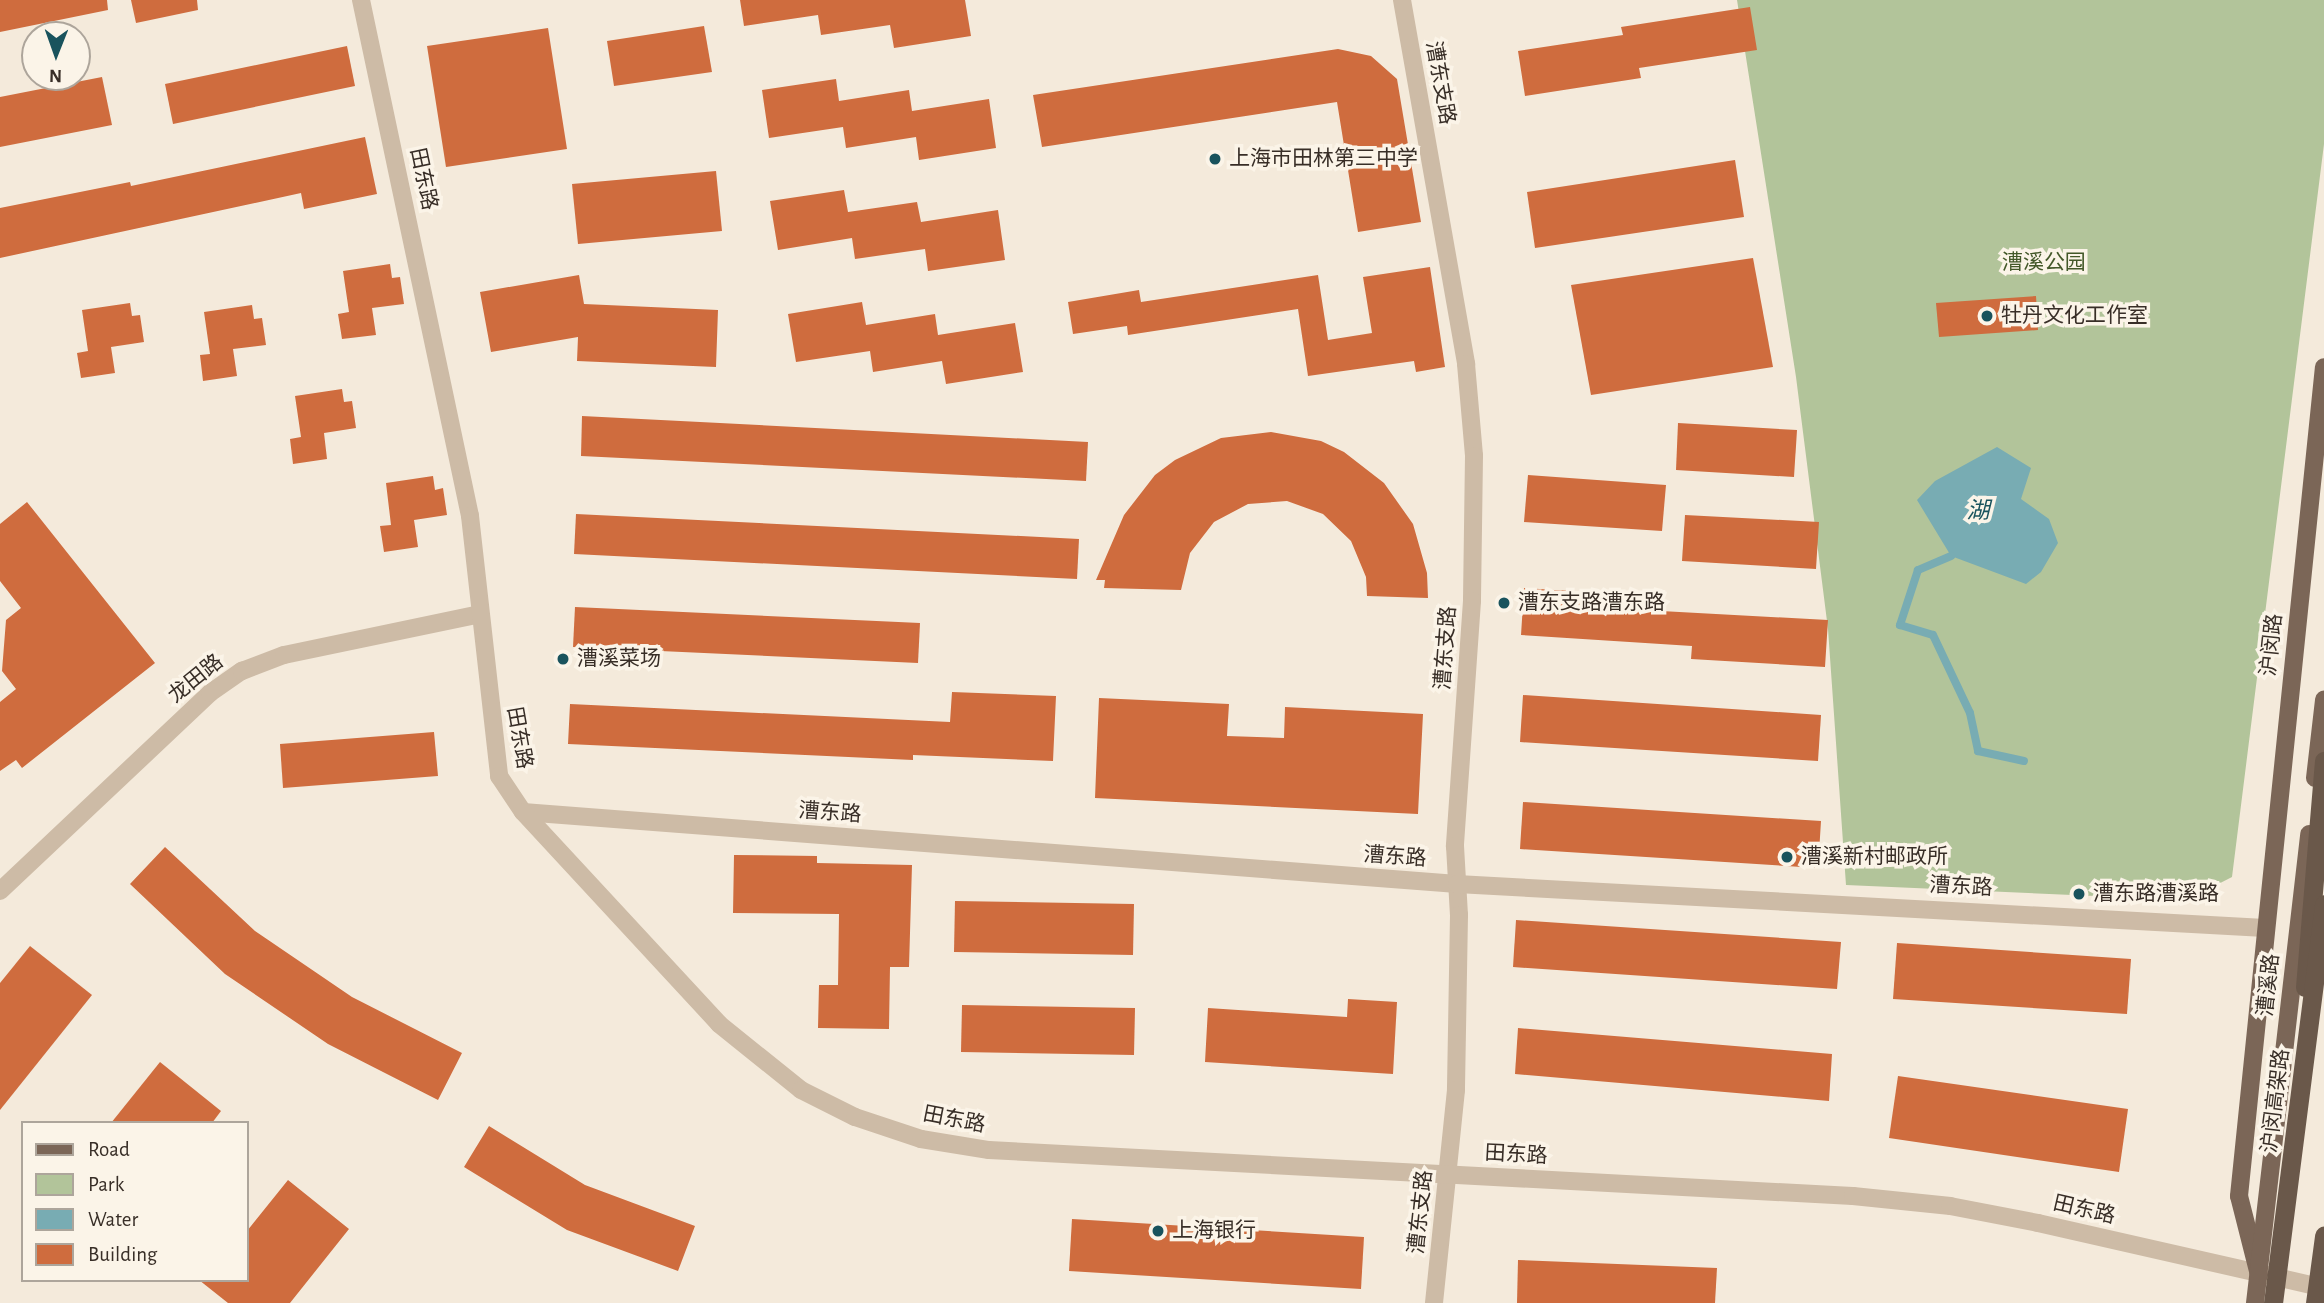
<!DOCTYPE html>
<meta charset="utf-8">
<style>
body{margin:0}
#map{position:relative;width:2324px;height:1303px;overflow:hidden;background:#f4eadb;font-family:"Alegreya Sans","Noto Sans SC",sans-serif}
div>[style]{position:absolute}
.green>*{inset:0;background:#b2c49a}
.water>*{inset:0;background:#78acb3}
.stream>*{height:8px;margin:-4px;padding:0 4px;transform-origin:4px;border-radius:4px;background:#78acb3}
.building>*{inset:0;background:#cf6c3e}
.minor>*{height:18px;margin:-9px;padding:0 9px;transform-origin:9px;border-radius:9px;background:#cdbba6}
.tertiary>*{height:18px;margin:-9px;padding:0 9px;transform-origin:9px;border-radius:9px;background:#cdbba6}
.primary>*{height:18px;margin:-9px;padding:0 9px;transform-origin:9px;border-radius:9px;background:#7b6657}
.trunk>*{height:19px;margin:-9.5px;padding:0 9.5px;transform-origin:9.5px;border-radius:9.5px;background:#6a584a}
.trunk-bridge>*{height:19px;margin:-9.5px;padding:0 9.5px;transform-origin:9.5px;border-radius:9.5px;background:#6a584a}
.dots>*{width:19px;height:19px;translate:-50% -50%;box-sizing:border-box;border:4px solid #fbf4e8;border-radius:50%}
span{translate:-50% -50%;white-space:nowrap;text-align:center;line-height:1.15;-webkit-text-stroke:7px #fbf4e8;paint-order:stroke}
.street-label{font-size:21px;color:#382e27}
.poi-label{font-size:21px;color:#382e27}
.left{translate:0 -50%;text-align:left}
.park-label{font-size:21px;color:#435829}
.water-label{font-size:23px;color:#19535d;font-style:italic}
.legend{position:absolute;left:21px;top:1121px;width:228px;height:161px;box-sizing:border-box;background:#fbf4e8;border:2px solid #ada59b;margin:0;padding:9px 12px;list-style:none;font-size:21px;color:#382e27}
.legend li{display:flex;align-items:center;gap:14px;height:35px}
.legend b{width:35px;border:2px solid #ada59b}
.north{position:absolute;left:21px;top:21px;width:70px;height:70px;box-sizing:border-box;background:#fbf4e8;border:2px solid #ada59b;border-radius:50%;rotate:181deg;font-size:19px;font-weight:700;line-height:28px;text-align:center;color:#382e27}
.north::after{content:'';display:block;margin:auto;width:24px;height:32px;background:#19535d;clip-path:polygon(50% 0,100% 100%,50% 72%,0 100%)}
</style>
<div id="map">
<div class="green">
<div style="clip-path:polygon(1737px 0,2324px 0,2324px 144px,2232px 877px,2187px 900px,1846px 885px,1828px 629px,1796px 377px)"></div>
</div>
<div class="water">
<div style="clip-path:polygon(1997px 447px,2031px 468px,2021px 499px,2049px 519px,2058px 543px,2041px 572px,2026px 584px,1951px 556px,1917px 500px,1935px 481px)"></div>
</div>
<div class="stream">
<div style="left:1951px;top:556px;width:36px;rotate:157deg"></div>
<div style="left:1918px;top:570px;width:58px;rotate:108.1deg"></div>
<div style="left:1900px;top:625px;width:34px;rotate:17deg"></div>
<div style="left:1933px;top:635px;width:86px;rotate:64.6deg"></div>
<div style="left:1970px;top:713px;width:39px;rotate:78deg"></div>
<div style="left:1978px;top:751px;width:47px;rotate:12.3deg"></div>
</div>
<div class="building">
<div style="clip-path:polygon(0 0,107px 0,108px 10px,0 32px)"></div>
<div style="clip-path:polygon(131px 0,197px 0,198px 10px,136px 23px)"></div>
<div style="clip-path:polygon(740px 0,965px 0,971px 36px,894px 48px,890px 25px,821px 35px,818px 15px,744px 26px)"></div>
<div style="clip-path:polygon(1750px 7px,1757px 50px,1639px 68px,1641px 78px,1525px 96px,1518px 51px,1623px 35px,1621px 27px)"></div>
<div style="clip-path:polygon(704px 26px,712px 72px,614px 86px,607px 41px)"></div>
<div style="clip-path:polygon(548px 28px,567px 149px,446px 167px,427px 46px)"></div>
<div style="clip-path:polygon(347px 46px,355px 86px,173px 124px,165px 84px)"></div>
<div style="clip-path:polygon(1338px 49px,1371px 56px,1397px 79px,1421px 222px,1358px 232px,1337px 102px,1042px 147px,1033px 95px)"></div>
<div style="clip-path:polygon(102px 77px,112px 125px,0 147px,0 97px)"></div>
<div style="clip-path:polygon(836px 79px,839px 101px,909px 90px,912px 111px,989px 99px,996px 148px,919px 160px,916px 137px,846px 148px,843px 127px,769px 138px,762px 90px)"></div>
<div style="clip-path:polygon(365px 137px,377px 194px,304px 209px,301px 193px,0 258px,0 208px,130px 182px,131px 186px)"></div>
<div style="clip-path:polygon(1735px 160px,1744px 217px,1535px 248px,1527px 192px)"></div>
<div style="clip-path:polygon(716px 171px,722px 231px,578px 244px,572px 184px)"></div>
<div style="clip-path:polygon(844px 190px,848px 212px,917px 202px,921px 222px,998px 210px,1005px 260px,928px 271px,925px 249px,855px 259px,852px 238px,778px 250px,770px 201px)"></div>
<div style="clip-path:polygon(1753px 258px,1773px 367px,1591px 395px,1571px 285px)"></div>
<div style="clip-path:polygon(390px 264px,392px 278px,400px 277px,404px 304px,372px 308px,376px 335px,342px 339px,338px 314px,349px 312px,343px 271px)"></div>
<div style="clip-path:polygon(1430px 267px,1445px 367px,1416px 372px,1414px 361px,1308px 376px,1298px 309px,1128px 335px,1127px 326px,1073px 334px,1068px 302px,1139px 290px,1141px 302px,1318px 275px,1328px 340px,1372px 333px,1363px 277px)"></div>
<div style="clip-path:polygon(579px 275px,584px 304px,718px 310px,716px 367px,577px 361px,578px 337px,491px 352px,480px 292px)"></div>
<div style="clip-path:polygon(2036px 296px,2038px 330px,1939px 337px,1936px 303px)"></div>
<div style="clip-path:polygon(862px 302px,866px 325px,935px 314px,938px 335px,1015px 323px,1023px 372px,946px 384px,942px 361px,873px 372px,870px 351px,796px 362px,788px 314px)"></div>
<div style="clip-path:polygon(130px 303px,132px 316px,140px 315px,144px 342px,111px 347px,115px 373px,81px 378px,77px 353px,88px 351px,82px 310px)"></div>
<div style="clip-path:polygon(252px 305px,254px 319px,262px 318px,266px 345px,233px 349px,237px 376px,203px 381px,200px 355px,210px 354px,204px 312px)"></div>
<div style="clip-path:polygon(342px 389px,344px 402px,352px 401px,356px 428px,324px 433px,327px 459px,293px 464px,290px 439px,301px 437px,295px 396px)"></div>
<div style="clip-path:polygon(582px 416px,1088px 442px,1086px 481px,581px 456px)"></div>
<div style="clip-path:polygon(1678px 423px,1797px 430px,1794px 477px,1676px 470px)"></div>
<div style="clip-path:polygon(1271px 432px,1321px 441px,1344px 452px,1384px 483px,1413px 524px,1427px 573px,1428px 598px,1367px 596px,1366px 577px,1351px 541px,1323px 514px,1287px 501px,1248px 504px,1214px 522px,1190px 553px,1181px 590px,1104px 588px,1105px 580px,1096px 580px,1124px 515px,1155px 475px,1175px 460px,1221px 438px)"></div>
<div style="clip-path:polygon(1528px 475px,1666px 485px,1662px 531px,1524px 522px)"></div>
<div style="clip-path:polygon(433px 476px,435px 490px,443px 488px,447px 515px,414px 520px,418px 547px,384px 552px,380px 526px,391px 525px,386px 483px)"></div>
<div style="clip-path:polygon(27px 502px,155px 663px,22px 768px,16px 760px,0 771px,0 702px,16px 689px,2px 671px,6px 620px,21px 608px,0 581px,0 524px)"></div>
<div style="clip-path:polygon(576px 514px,1079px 539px,1077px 579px,574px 554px)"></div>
<div style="clip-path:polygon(1685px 515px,1819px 522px,1816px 569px,1682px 561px)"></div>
<div style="clip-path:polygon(1524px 588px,1662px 597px,1661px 611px,1828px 620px,1825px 667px,1691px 659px,1692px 646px,1521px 635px)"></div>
<div style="clip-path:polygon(575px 607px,920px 623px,918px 663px,573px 647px)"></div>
<div style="clip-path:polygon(952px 692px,1056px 696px,1053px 761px,913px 755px,913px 760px,568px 744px,570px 704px,950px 722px)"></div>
<div style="clip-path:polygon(1523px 695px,1821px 715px,1818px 761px,1520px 742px)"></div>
<div style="clip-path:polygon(1099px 698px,1229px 704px,1227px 736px,1284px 738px,1285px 707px,1423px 714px,1418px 814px,1095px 798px)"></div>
<div style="clip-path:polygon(434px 732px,438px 776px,283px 788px,280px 744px)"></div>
<div style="clip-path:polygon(1523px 802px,1821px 821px,1818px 868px,1520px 849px)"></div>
<div style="clip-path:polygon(165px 847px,255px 931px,352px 997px,462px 1053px,438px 1100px,328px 1044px,225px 974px,130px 884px)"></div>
<div style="clip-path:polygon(734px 855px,817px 856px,817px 863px,912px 865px,909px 967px,890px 967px,889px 1029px,818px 1028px,819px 985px,838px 985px,839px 914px,733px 913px)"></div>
<div style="clip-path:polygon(955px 901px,1134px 904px,1133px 955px,954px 952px)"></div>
<div style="clip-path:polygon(1516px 920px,1841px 942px,1837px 989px,1513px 967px)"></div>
<div style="clip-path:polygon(1897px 943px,2131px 959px,2127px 1014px,1893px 999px)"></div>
<div style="clip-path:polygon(30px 946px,92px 995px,0 1110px,0 983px)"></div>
<div style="clip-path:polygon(1348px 999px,1397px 1002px,1393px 1074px,1205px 1062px,1208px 1008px,1347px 1017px)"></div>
<div style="clip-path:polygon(962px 1005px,1135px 1008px,1134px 1055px,961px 1052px)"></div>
<div style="clip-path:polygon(1518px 1028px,1832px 1054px,1829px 1101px,1515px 1074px)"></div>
<div style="clip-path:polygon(160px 1062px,221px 1111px,212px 1123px,111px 1123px)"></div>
<div style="clip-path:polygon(1898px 1076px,2128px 1109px,2119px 1172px,1889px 1138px)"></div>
<div style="clip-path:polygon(489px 1126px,585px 1185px,695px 1226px,678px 1271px,567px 1230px,464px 1167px)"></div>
<div style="clip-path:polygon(288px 1180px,349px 1229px,290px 1303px,228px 1303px,199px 1280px,247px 1280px,247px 1231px)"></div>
<div style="clip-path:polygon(1072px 1219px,1364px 1237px,1361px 1289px,1069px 1271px)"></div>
<div style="clip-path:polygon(1518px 1260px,1717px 1268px,1715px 1303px,1517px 1303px)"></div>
</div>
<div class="minor">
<div style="left:1402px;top:0;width:370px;rotate:80deg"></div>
<div style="left:1466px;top:364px;width:92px;rotate:85deg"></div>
<div style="left:1474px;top:456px;width:145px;rotate:90.8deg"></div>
<div style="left:1472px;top:601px;width:246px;rotate:94deg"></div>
<div style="left:1455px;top:846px;width:69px;rotate:86.7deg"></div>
<div style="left:1459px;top:915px;width:175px;rotate:91deg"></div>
<div style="left:1456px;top:1090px;width:214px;rotate:95.9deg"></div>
<div style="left:523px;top:812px;width:937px;rotate:4.41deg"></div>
<div style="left:1457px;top:884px;width:809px;rotate:3.12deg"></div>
<div style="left:0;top:891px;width:289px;rotate:-43.3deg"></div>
<div style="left:210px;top:693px;width:39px;rotate:-35deg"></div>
<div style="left:242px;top:671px;width:45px;rotate:-20.9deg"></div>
<div style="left:284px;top:655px;width:200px;rotate:-11.8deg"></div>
</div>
<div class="tertiary">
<div style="left:361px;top:0;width:527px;rotate:78.07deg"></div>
<div style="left:470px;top:516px;width:262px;rotate:83.6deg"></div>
<div style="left:499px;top:776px;width:43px;rotate:56.3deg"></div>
<div style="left:523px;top:812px;width:289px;rotate:47.2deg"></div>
<div style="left:719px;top:1024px;width:105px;rotate:38.8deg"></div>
<div style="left:801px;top:1090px;width:60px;rotate:26.6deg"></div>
<div style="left:855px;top:1117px;width:70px;rotate:18.4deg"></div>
<div style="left:921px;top:1139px;width:69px;rotate:9.2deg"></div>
<div style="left:989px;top:1150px;width:865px;rotate:3.05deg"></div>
<div style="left:1853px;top:1196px;width:98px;rotate:5.9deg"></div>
<div style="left:1950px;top:1206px;width:90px;rotate:10.9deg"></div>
<div style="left:2038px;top:1223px;width:293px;rotate:12.8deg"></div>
</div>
<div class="primary">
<div style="left:2315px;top:778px;width:79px;rotate:-83.4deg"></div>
<div style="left:2259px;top:1275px;width:81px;rotate:-104.2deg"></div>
<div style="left:2239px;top:1196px;width:833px;rotate:-84.15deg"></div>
<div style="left:2255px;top:1303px;width:472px;rotate:-83.4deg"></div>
</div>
<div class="trunk">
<div style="left:2305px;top:987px;width:227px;rotate:-85.2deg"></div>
</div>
<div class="trunk-bridge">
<div style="left:2273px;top:1303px;width:402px;rotate:-82.7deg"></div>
<div style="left:2315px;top:1303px;width:68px;rotate:-82.3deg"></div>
</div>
<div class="dots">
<div style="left:1215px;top:159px;background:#19535d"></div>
<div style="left:1987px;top:316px;background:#19535d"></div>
<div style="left:1504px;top:603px;background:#19535d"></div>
<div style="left:563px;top:659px;background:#19535d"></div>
<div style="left:1787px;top:857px;background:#19535d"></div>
<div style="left:2079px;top:894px;background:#19535d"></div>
<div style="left:1158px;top:1231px;background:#19535d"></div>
</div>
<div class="street-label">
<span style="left:1440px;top:83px;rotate:80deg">漕东支路</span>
<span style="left:423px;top:179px;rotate:78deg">田东路</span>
<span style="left:2272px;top:645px;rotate:-84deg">沪闵路</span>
<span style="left:1446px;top:648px;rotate:-86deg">漕东支路</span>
<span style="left:196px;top:679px;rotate:-39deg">龙田路</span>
<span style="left:519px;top:738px;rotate:80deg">田东路</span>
<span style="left:830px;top:813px;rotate:4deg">漕东路</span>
<span style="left:1395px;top:857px;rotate:4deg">漕东路</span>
<span style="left:1961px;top:887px;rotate:3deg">漕东路</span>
<span style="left:2269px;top:985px;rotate:-84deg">漕溪路</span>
<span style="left:2276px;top:1101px;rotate:-83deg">沪闵高架路</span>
<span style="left:954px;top:1120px;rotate:11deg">田东路</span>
<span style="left:1516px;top:1155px;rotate:3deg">田东路</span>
<span style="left:2084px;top:1210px;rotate:13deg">田东路</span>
<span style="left:1421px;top:1212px;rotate:-84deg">漕东支路</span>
</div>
<div class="poi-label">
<span class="left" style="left:1229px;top:159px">上海市田林第三中学</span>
<span class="left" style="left:2001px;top:316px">牡丹文化工作室</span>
<span class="left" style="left:1518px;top:603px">漕东支路漕东路</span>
<span class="left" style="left:577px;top:659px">漕溪菜场</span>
<span class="left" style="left:1801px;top:857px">漕溪新村邮政所</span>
<span class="left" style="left:2093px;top:894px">漕东路漕溪路</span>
<span class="left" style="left:1172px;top:1231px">上海银行</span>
</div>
<div class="park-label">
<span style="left:2044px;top:263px">漕溪公园</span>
</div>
<div class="water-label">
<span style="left:1978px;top:512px">湖</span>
</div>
<ul class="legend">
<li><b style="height:9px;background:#7b6657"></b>Road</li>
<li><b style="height:19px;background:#b2c49a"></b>Park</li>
<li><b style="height:19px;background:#78acb3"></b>Water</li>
<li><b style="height:19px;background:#cf6c3e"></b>Building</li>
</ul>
<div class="north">N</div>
</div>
